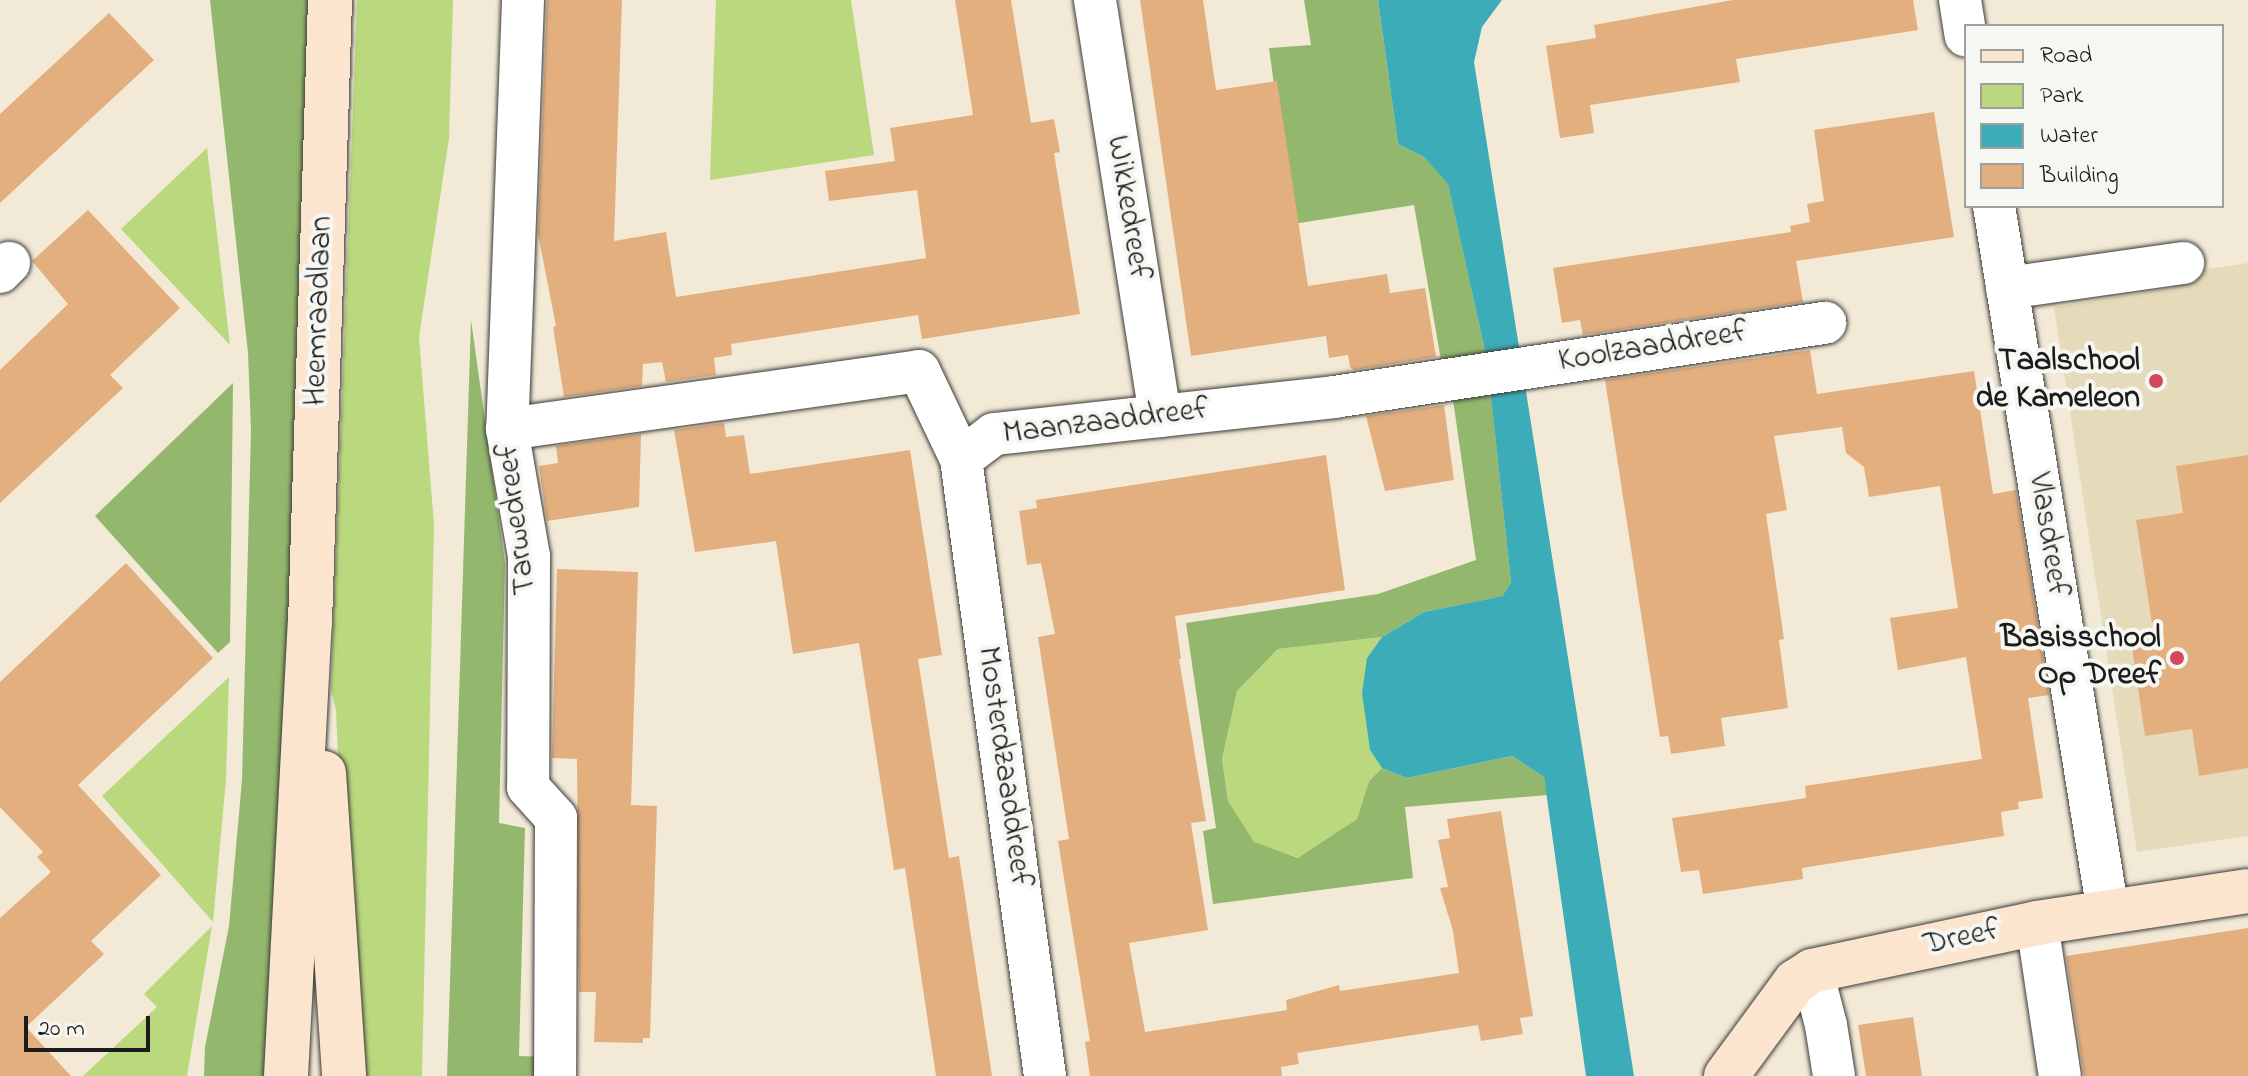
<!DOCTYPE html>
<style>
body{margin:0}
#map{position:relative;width:2248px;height:1076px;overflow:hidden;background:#f2ead7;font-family:"Indie Flower",sans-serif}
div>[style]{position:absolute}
.built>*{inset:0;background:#e5daba}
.green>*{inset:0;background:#bad87e}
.forest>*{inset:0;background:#93b86d}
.water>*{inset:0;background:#3cadb8}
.building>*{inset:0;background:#e3af7f}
.roads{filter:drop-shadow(0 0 2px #3c3b38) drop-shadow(0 0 2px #3c3b38)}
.street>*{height:42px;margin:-21px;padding:0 21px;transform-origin:21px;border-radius:21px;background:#fff}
.secondary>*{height:44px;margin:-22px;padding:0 22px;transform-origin:22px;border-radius:22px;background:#fbe5cf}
.dots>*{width:22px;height:22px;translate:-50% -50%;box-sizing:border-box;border:4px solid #f6f6f2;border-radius:50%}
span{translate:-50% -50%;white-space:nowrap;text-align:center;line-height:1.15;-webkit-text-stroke:8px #f6f6f2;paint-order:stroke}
.street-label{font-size:32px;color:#1c1c1c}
.poi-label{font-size:32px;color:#1c1c1c;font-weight:700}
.right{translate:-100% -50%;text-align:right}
.legend{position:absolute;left:1964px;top:24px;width:260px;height:184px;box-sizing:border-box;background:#f6f6f2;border:2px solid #9f9f9c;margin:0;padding:10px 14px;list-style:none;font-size:24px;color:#1c1c1c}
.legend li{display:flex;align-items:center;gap:16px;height:40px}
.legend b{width:40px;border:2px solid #9f9f9c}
.scale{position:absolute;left:24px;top:1016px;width:126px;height:36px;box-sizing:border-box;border:4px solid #1c1c1c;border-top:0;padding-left:10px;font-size:24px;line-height:28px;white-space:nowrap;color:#1c1c1c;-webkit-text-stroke:6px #f6f6f2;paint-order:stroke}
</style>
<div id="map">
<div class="built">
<div style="clip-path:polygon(2248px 263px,2248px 836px,2137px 852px,2054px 307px,2172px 288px,2181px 273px)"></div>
</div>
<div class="green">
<div style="clip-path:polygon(357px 0,453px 0,449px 138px,419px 337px,434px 525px,422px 1076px,353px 1076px,336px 711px,331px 689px)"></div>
<div style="clip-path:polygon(716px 0,851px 0,874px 155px,710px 180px)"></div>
<div style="clip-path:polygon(207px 148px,230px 345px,121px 229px)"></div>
<div style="clip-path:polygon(1382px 637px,1367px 658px,1370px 750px,1382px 768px,1369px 781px,1357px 819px,1299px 858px,1254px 843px,1228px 801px,1222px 759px,1237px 691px,1278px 649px)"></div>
<div style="clip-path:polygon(229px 677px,226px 779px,213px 922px,102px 796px)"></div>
<div style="clip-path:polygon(212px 926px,187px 1076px,83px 1076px,157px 1007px,144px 994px)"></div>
</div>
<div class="forest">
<div style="clip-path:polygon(210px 0,310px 0,274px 1076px,204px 1076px,205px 1047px,229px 926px,242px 780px,251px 430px,248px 353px)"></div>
<div style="clip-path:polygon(1304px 0,1378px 0,1398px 144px,1424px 157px,1448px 183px,1487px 360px,1442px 366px,1414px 205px,1293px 224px,1269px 48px,1311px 45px)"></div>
<div style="clip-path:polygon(471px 320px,505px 563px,499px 823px,525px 828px,519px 1056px,547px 1057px,547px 1076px,447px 1076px)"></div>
<div style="clip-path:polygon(233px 383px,230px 642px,218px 653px,95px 516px)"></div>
<div style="clip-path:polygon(1490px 385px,1511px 582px,1504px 596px,1424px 612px,1382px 637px,1278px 649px,1237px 691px,1222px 759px,1228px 801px,1254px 842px,1298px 858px,1357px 819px,1369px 781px,1382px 768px,1407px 778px,1512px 756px,1544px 777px,1547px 795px,1405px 807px,1413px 878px,1213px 904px,1203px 831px,1216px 828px,1186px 623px,1378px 594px,1476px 560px,1452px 393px)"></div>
</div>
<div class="water">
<div style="clip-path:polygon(1378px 0,1502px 0,1482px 27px,1474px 62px,1634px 1076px,1586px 1076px,1544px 777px,1512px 756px,1407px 778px,1382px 768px,1370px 750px,1362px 693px,1367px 658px,1382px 637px,1424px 612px,1503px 596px,1511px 582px,1487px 360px,1448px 184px,1424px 157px,1398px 144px)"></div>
</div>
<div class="building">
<div style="clip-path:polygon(547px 0,622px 0,614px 241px,666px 232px,676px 297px,926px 258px,917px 190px,829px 201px,825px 171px,895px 161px,890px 128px,973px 115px,955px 0,1011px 0,1031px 123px,1054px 119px,1060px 152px,1054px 153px,1080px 314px,922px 339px,918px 315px,731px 344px,732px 355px,714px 358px,716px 375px,666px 382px,662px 362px,643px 364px,642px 386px,564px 397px,553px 327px,556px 326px,538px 234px)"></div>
<div style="clip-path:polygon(1140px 0,1203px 0,1216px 90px,1277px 81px,1308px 286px,1387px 274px,1390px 293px,1425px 288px,1436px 357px,1354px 370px,1350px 367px,1348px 355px,1329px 358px,1326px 336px,1191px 356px)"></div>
<div style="clip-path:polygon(1733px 0,1913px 0,1918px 30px,1736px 59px,1740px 82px,1590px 105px,1594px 133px,1560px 138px,1546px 46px,1596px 38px,1594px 25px)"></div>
<div style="clip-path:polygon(109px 13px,154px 60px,0 203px,0 114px)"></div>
<div style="clip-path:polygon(1934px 112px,1954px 237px,1796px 261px,1803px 302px,1583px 335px,1580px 320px,1562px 323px,1553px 268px,1791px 232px,1790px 226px,1810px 222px,1807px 204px,1824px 201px,1814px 130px)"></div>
<div style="clip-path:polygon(88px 210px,180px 308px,110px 375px,123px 388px,0 503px,0 370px,68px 304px,32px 261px)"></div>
<div style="clip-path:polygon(1810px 350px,1817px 394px,1974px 371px,1993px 494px,2016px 490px,2049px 695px,2028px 698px,2043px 798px,2018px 802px,2019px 809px,2001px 812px,2004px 836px,1802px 868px,1803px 879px,1703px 894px,1699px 870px,1681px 872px,1672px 818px,1806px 798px,1805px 786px,1982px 759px,1966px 657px,1898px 670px,1890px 618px,1958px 608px,1940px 486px,1869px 497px,1864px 467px,1846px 453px,1842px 427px,1774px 436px,1787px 510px,1766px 514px,1784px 639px,1779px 640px,1788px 708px,1721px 718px,1725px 746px,1671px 754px,1668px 736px,1660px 737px,1605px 380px)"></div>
<div style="clip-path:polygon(1444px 405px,1454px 480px,1385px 491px,1366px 416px)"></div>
<div style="clip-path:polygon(724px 423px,726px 437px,744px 435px,750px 474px,910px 450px,942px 655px,918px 659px,949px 858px,959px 856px,992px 1076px,936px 1076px,905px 868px,894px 870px,859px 643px,793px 654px,776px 541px,695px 552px,674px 430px)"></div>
<div style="clip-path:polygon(641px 434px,639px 507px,547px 521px,539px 466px,558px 463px,556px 446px)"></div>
<div style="clip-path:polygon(1326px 455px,1345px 590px,1175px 616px,1181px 659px,1179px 659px,1206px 821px,1191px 823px,1208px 930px,1129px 943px,1145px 1032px,1287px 1010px,1286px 1000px,1339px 985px,1340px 991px,1459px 973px,1453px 931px,1440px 888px,1448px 887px,1438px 840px,1450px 838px,1447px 819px,1501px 811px,1533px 1016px,1520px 1018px,1523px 1034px,1481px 1041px,1478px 1025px,1297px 1053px,1299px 1064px,1281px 1067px,1282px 1076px,1090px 1076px,1085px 1042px,1090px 1041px,1058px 841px,1069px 839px,1038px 637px,1055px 634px,1041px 563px,1027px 565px,1019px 511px,1037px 508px,1036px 500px)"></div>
<div style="clip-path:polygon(2248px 455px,2248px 768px,2199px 776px,2192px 729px,2145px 736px,2131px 641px,2154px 637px,2136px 520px,2183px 513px,2176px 466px)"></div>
<div style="clip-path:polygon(126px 563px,213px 658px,78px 785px,161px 875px,91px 941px,104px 954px,26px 1027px,71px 1076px,0 1076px,0 918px,51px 872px,37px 857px,43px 852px,0 807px,0 682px)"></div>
<div style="clip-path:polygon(557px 569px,638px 572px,631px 805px,657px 806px,650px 1038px,643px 1038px,643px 1043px,594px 1042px,596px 992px,579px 992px,577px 759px,552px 758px)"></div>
<div style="clip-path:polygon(2248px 928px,2248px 1076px,2084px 1076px,2066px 956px)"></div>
<div style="clip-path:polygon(1913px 1017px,1922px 1076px,1866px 1076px,1858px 1025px)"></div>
</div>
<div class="roads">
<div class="street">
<div style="left:523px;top:0;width:429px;rotate:92.1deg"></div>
<div style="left:507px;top:429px;width:129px;rotate:80.2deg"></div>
<div style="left:529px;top:556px;width:231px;rotate:90.2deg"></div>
<div style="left:528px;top:787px;width:42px;rotate:47.9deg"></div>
<div style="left:556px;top:818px;width:258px;rotate:90.2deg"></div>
<div style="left:1095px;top:0;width:421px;rotate:81.1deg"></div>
<div style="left:1960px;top:0;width:36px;rotate:81deg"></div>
<div style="left:1994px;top:206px;width:715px;rotate:80.83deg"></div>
<div style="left:0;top:272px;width:13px;rotate:-45deg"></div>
<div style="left:2007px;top:288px;width:178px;rotate:-8.1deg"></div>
<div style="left:507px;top:429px;width:416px;rotate:-8deg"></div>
<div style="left:919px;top:371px;width:98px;rotate:64.5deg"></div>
<div style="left:961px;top:459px;width:41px;rotate:-37.1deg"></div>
<div style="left:994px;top:434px;width:342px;rotate:-6.2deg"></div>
<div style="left:1334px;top:397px;width:497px;rotate:-8.6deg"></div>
<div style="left:961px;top:459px;width:623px;rotate:82.25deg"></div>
<div style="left:2037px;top:923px;width:155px;rotate:81.5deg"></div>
<div style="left:1812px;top:971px;width:56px;rotate:75.5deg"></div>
<div style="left:1826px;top:1025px;width:52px;rotate:81.1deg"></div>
</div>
<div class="secondary">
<div style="left:324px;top:773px;width:304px;rotate:86.2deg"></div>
<div style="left:286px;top:1076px;width:454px;rotate:-87deg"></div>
<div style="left:310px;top:623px;width:623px;rotate:-88.16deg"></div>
<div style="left:1726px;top:1076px;width:117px;rotate:-53.7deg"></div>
<div style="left:1795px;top:982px;width:20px;rotate:-33deg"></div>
<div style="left:1812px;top:971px;width:230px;rotate:-12deg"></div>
<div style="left:2037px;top:923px;width:213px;rotate:-8.6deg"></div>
</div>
</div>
<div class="dots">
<div style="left:2156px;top:381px;background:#d1495b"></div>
<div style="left:2177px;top:658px;background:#d1495b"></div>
</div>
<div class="street-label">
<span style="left:1127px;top:208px;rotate:81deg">Wikkedreef</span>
<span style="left:320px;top:311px;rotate:-88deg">Heemraadlaan</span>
<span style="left:1653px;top:348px;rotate:-9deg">Koolzaaddreef</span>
<span style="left:1106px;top:423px;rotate:-7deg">Maanzaaddreef</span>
<span style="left:518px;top:519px;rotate:-97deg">Tarwedreef</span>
<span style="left:2047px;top:535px;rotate:81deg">Vlasdreef</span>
<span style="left:1003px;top:767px;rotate:82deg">Mosterdzaaddreef</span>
<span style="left:1962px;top:939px;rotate:-12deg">Dreef</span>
</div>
<div class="poi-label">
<span class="right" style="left:2140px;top:381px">Taalschool<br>de Kameleon</span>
<span class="right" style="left:2161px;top:658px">Basisschool<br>Op Dreef</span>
</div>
<ul class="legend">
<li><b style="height:10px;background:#fbe5cf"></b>Road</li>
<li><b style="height:22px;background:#bad87e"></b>Park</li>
<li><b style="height:22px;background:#3cadb8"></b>Water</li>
<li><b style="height:22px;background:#e3af7f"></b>Building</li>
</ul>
<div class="scale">20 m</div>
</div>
